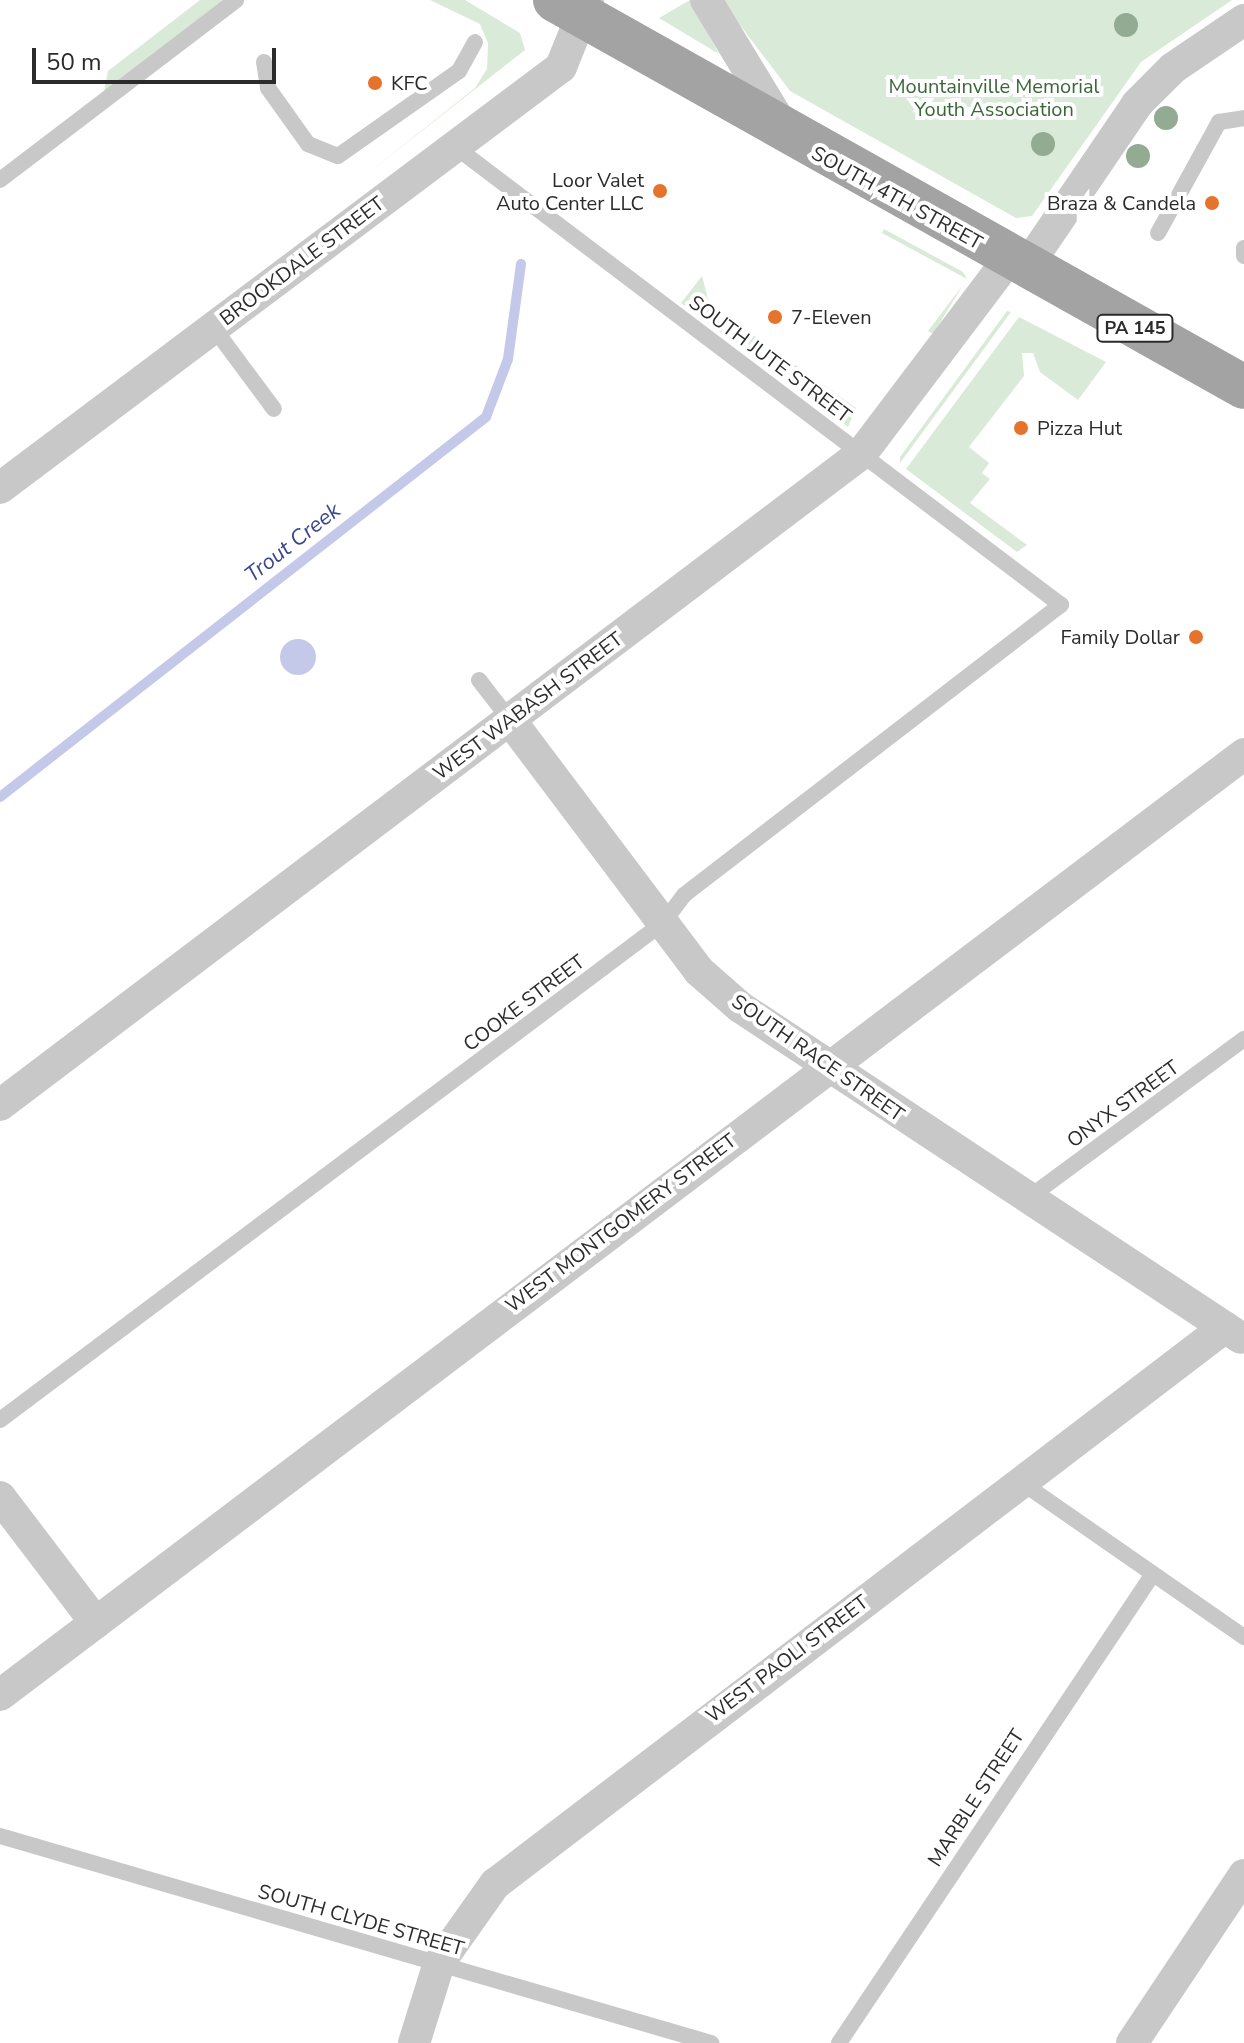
<!DOCTYPE html>
<style>
body{margin:0}
#map{position:relative;width:1244px;height:2043px;overflow:hidden;background:#fff;font-family:"Nunito Sans",sans-serif}
div>[style]{position:absolute}
.green>*{inset:0;background:#daead8}
.water>*{inset:0;background:#c4c9ea}
.round{border-radius:50%}
.stream>*{height:10px;margin:-5px;padding:0 5px;transform-origin:5px;border-radius:5px;background:#c4c9ea}
.lane>*{height:16px;margin:-8px;padding:0 8px;transform-origin:8px;border-radius:8px;background:#c8c8c8}
.street>*{height:32px;margin:-16px;padding:0 16px;transform-origin:16px;border-radius:16px;background:#c8c8c8}
.primary>*{height:44px;margin:-22px;padding:0 22px;transform-origin:22px;border-radius:22px;background:#a3a3a3}
.trees>*{width:24px;height:24px;margin:-12px;border-radius:50%;background:#93ab92}
.dots>*{width:22px;height:22px;translate:-50% -50%;box-sizing:border-box;border:4px solid #fff;border-radius:50%}
span{translate:-50% -50%;white-space:nowrap;text-align:center;line-height:1.15;-webkit-text-stroke:8px #fff;paint-order:stroke}
.shield-label span{padding:2px 6px;background:#fff;border:2px solid;border-radius:6px;-webkit-text-stroke-width:0}
.shield-label{font-size:18px;color:#2b2b2b;font-weight:700}
.poi-label{font-size:20px;color:#2b2b2b}
.left{translate:0 -50%;text-align:left}
.right{translate:-100% -50%;text-align:right}
.park-label{font-size:20px;color:#3a6739}
.street-label{font-size:20px;color:#2b2b2b}
.water-label{font-size:22px;color:#3a478d;font-style:italic}
.scale{position:absolute;left:32px;top:48px;width:244px;height:36px;box-sizing:border-box;border:4px solid #2b2b2b;border-top:0;padding-left:10px;font-size:24px;line-height:28px;white-space:nowrap;color:#2b2b2b;-webkit-text-stroke:6px #fff;paint-order:stroke}
</style>
<div id="map">
<div class="green">
<div style="clip-path:polygon(200px 0,227px 0,104px 92px,108px 71px)"></div>
<div style="clip-path:polygon(430px 0,465px 0,520px 33px,525px 50px,358px 181px,475px 88px,487px 69px,488px 43px,480px 24px)"></div>
<div style="clip-path:polygon(690px 0,719px 54px,659px 18px)"></div>
<div style="clip-path:polygon(721px 0,1232px 0,1141px 62px,1032px 216px,1016px 218px,790px 91px)"></div>
<div style="clip-path:polygon(884px 229px,963px 272px,967px 279px,882px 233px)"></div>
<div style="clip-path:polygon(702px 276px,709px 303px,856px 408px,848px 427px,681px 303px)"></div>
<div style="clip-path:polygon(963px 285px,933px 334px,928px 331px)"></div>
<div style="clip-path:polygon(1007px 311px,1011px 312px,900px 463px,900px 457px)"></div>
<div style="clip-path:polygon(1019px 317px,1106px 362px,1078px 400px,1040px 372px,1033px 353px,1022px 353px,1024px 376px,969px 447px,989px 463px,982px 473px,990px 479px,970px 503px,1027px 545px,1017px 552px,906px 469px)"></div>
</div>
<div class="water">
<div class="round" style="left:280px;top:639px;width:36px;height:36px"></div>
</div>
<div class="stream">
<div style="left:0;top:797px;width:617px;rotate:-38.02deg"></div>
<div style="left:486px;top:417px;width:62px;rotate:-69.2deg"></div>
<div style="left:508px;top:359px;width:96px;rotate:-82.2deg"></div>
</div>
<div class="lane">
<div style="left:264px;top:62px;width:26px;rotate:81deg"></div>
<div style="left:268px;top:88px;width:69px;rotate:54.5deg"></div>
<div style="left:308px;top:144px;width:32px;rotate:22deg"></div>
<div style="left:338px;top:156px;width:148px;rotate:-35.1deg"></div>
<div style="left:459px;top:71px;width:33px;rotate:-61deg"></div>
<div style="left:0;top:180px;width:297px;rotate:-37.3deg"></div>
<div style="left:1158px;top:233px;width:127px;rotate:-61.2deg"></div>
<div style="left:1219px;top:122px;width:25px;rotate:-9deg"></div>
<div style="left:1244px;top:248px;width:8px;rotate:90deg"></div>
<div style="left:213px;top:327px;width:102px;rotate:53.4deg"></div>
<div style="left:479px;top:680px;width:51px;rotate:52.2deg"></div>
<div style="left:1027px;top:1199px;width:270px;rotate:-36.4deg"></div>
<div style="left:0;top:1420px;width:829px;rotate:-36.86deg"></div>
<div style="left:663px;top:923px;width:35px;rotate:-53deg"></div>
<div style="left:684px;top:895px;width:476px;rotate:-37.6deg"></div>
<div style="left:1061px;top:605px;width:761px;rotate:-142.9deg"></div>
<div style="left:1021px;top:1482px;width:272px;rotate:34.8deg"></div>
<div style="left:0;top:1836px;width:741px;rotate:16.23deg"></div>
<div style="left:839px;top:2043px;width:561px;rotate:-56.2deg"></div>
</div>
<div class="street">
<div style="left:706px;top:0;width:143px;rotate:58.8deg"></div>
<div style="left:1025px;top:269px;width:199px;rotate:-55.8deg"></div>
<div style="left:1137px;top:104px;width:51px;rotate:-45deg"></div>
<div style="left:1173px;top:68px;width:86px;rotate:-34.1deg"></div>
<div style="left:0;top:488px;width:701px;rotate:-36.89deg"></div>
<div style="left:561px;top:67px;width:72px;rotate:-68.1deg"></div>
<div style="left:510px;top:720px;width:314px;rotate:53deg"></div>
<div style="left:699px;top:971px;width:55px;rotate:41.3deg"></div>
<div style="left:740px;top:1007px;width:600px;rotate:33.45deg"></div>
<div style="left:0;top:1105px;width:1081px;rotate:-37.1deg"></div>
<div style="left:862px;top:453px;width:242px;rotate:-52.9deg"></div>
<div style="left:0;top:1497px;width:158px;rotate:52.7deg"></div>
<div style="left:0;top:1695px;width:1560px;rotate:-37.1deg"></div>
<div style="left:414px;top:2043px;width:84px;rotate:-72.6deg"></div>
<div style="left:439px;top:1963px;width:97px;rotate:-54.7deg"></div>
<div style="left:495px;top:1884px;width:918px;rotate:-37.34deg"></div>
<div style="left:1132px;top:2043px;width:202px;rotate:-56.3deg"></div>
</div>
<div class="primary">
<div style="left:555px;top:0;width:790px;rotate:29.32deg"></div>
</div>
<div class="trees">
<div style="left:1126px;top:25px"></div>
<div style="left:1166px;top:118px"></div>
<div style="left:1043px;top:144px"></div>
<div style="left:1138px;top:156px"></div>
</div>
<div class="dots">
<div style="left:375px;top:83px;background:#e5732b"></div>
<div style="left:660px;top:191px;background:#e5732b"></div>
<div style="left:1212px;top:203px;background:#e5732b"></div>
<div style="left:775px;top:317px;background:#e5732b"></div>
<div style="left:1021px;top:428px;background:#e5732b"></div>
<div style="left:1196px;top:637px;background:#e5732b"></div>
</div>
<div class="shield-label">
<span style="left:1135px;top:328px">PA 145</span>
</div>
<div class="poi-label">
<span class="left" style="left:391px;top:83px">KFC</span>
<span class="right" style="left:644px;top:192px">Loor Valet<br>Auto Center LLC</span>
<span class="right" style="left:1196px;top:203px">Braza &amp; Candela</span>
<span class="left" style="left:791px;top:317px">7-Eleven</span>
<span class="left" style="left:1037px;top:428px">Pizza Hut</span>
<span class="right" style="left:1180px;top:637px">Family Dollar</span>
</div>
<div class="park-label">
<span style="left:994px;top:98px">Mountainville Memorial<br>Youth Association</span>
</div>
<div class="street-label">
<span style="left:897px;top:198px;rotate:29deg">SOUTH 4TH STREET</span>
<span style="left:302px;top:261px;rotate:-37deg">BROOKDALE STREET</span>
<span style="left:770px;top:359px;rotate:37deg">SOUTH JUTE STREET</span>
<span style="left:528px;top:706px;rotate:-37deg">WEST WABASH STREET</span>
<span style="left:524px;top:1003px;rotate:-37deg">COOKE STREET</span>
<span style="left:818px;top:1058px;rotate:35deg">SOUTH RACE STREET</span>
<span style="left:1123px;top:1104px;rotate:-36deg">ONYX STREET</span>
<span style="left:621px;top:1223px;rotate:-37deg">WEST MONTGOMERY STREET</span>
<span style="left:787px;top:1659px;rotate:-37deg">WEST PAOLI STREET</span>
<span style="left:976px;top:1798px;rotate:-57deg">MARBLE STREET</span>
<span style="left:361px;top:1920px;rotate:16deg">SOUTH CLYDE STREET</span>
</div>
<div class="water-label">
<span style="left:293px;top:543px;rotate:-38deg">Trout Creek</span>
</div>
<div class="scale">50 m</div>
</div>
